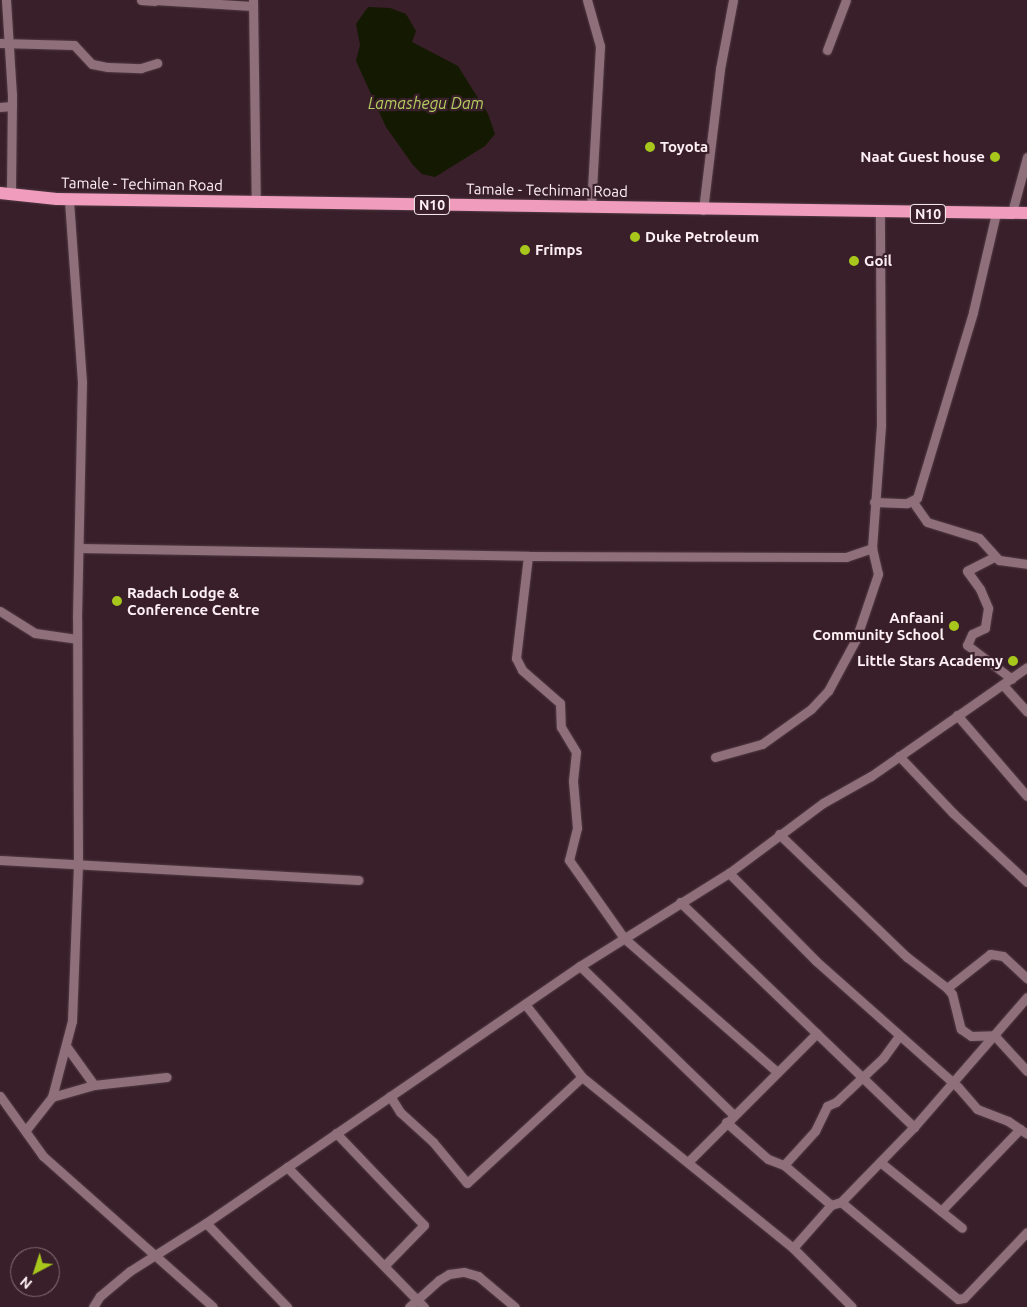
<!DOCTYPE html>
<style>
body{margin:0}
#map{position:relative;width:1027px;height:1307px;overflow:hidden;background:#391f29;font-family:Ubuntu,sans-serif}
div>[style]{position:absolute}
.water>*{inset:0;background:#141a02}
.roads{filter:drop-shadow(0 0 1px #503b44) drop-shadow(0 0 1px #503b44)}
.minor>*{height:9px;margin:-4.5px;padding:0 4.5px;transform-origin:4.5px;border-radius:4.5px;background:#8f6f7a}
.highway>*{height:12px;margin:-6px;padding:0 6px;transform-origin:6px;border-radius:6px;background:#f09cbd}
.dots>*{width:14px;height:14px;translate:-50% -50%;box-sizing:border-box;border:2px solid #391f29;border-radius:50%}
span{translate:-50% -50%;white-space:nowrap;text-align:center;line-height:1.15;-webkit-text-stroke:4.5px #391f29;paint-order:stroke}
.shield-label span{padding:1px 4px;background:#391f29;border:1px solid;border-radius:4px;-webkit-text-stroke-width:0}
.shield-label{font-size:14px;color:#feeff4;font-weight:700}
.poi-label{font-size:15px;color:#feeff4;font-weight:700}
.left{translate:0 -50%;text-align:left}
.right{translate:-100% -50%;text-align:right}
.street-label{font-size:15px;color:#feeff4}
.water-label{font-size:16px;color:#b2cc5f;font-style:italic}
.north{position:absolute;left:10px;top:1247px;width:50px;height:50px;box-sizing:border-box;background:#391f29;border:1px solid #88727a;border-radius:50%;rotate:220deg;font-size:14px;font-weight:700;line-height:20px;text-align:center;color:#feeff4}
.north::after{content:'';display:block;margin:auto;width:18px;height:22px;background:#a8c71d;clip-path:polygon(50% 0,100% 100%,50% 72%,0 100%)}
</style>
<div id="map">
<div class="water">
<div style="clip-path:polygon(368px 7px,390px 8px,406px 14px,416px 31px,412px 42px,458px 66px,488px 114px,495px 134px,485px 146px,435px 177px,422px 174px,413px 165px,386px 127px,356px 61px,360px 45px,356px 24px)"></div>
</div>
<div class="roads">
<div class="minor">
<div style="left:6px;top:0;width:95px;rotate:86.4deg"></div>
<div style="left:12px;top:95px;width:98px;rotate:90.6deg"></div>
<div style="left:141px;top:0;width:14px;rotate:4deg"></div>
<div style="left:155px;top:0;width:97px;rotate:3.5deg"></div>
<div style="left:253px;top:0;width:203px;rotate:89.2deg"></div>
<div style="left:587px;top:0;width:48px;rotate:74.2deg"></div>
<div style="left:600px;top:46px;width:161px;rotate:93.2deg"></div>
<div style="left:0;top:43px;width:74px;rotate:1.5deg"></div>
<div style="left:74px;top:45px;width:26px;rotate:47deg"></div>
<div style="left:92px;top:64px;width:16px;rotate:11deg"></div>
<div style="left:108px;top:67px;width:33px;rotate:2deg"></div>
<div style="left:141px;top:68px;width:17px;rotate:-17deg"></div>
<div style="left:827px;top:50px;width:53px;rotate:-69.2deg"></div>
<div style="left:0;top:107px;width:12px;rotate:-5deg"></div>
<div style="left:703px;top:210px;width:142px;rotate:-83.1deg"></div>
<div style="left:720px;top:69px;width:70px;rotate:-79.3deg"></div>
<div style="left:1012px;top:212px;width:57px;rotate:-74.7deg"></div>
<div style="left:874px;top:502px;width:33px;rotate:2deg"></div>
<div style="left:907px;top:503px;width:11px;rotate:-27deg"></div>
<div style="left:917px;top:498px;width:194px;rotate:-73.2deg"></div>
<div style="left:973px;top:312px;width:102px;rotate:-76.9deg"></div>
<div style="left:913px;top:502px;width:24px;rotate:55deg"></div>
<div style="left:927px;top:522px;width:54px;rotate:17.1deg"></div>
<div style="left:979px;top:538px;width:30px;rotate:48deg"></div>
<div style="left:999px;top:560px;width:28px;rotate:8deg"></div>
<div style="left:79px;top:548px;width:449px;rotate:1deg"></div>
<div style="left:528px;top:556px;width:318px;rotate:0.2deg"></div>
<div style="left:846px;top:557px;width:28px;rotate:-19deg"></div>
<div style="left:872px;top:548px;width:123px;rotate:-85.8deg"></div>
<div style="left:881px;top:425px;width:212px;rotate:-90.3deg"></div>
<div style="left:528px;top:556px;width:103px;rotate:96.7deg"></div>
<div style="left:516px;top:658px;width:13px;rotate:63deg"></div>
<div style="left:522px;top:670px;width:50px;rotate:41deg"></div>
<div style="left:560px;top:703px;width:24px;rotate:88deg"></div>
<div style="left:561px;top:727px;width:29px;rotate:59deg"></div>
<div style="left:576px;top:752px;width:29px;rotate:96deg"></div>
<div style="left:573px;top:781px;width:47px;rotate:85.1deg"></div>
<div style="left:577px;top:828px;width:33px;rotate:104deg"></div>
<div style="left:569px;top:860px;width:95px;rotate:54.8deg"></div>
<div style="left:624px;top:938px;width:203px;rotate:41.2deg"></div>
<div style="left:994px;top:557px;width:30px;rotate:153deg"></div>
<div style="left:967px;top:571px;width:22px;rotate:54deg"></div>
<div style="left:980px;top:589px;width:21px;rotate:67deg"></div>
<div style="left:988px;top:608px;width:20px;rotate:99deg"></div>
<div style="left:985px;top:628px;width:14px;rotate:155deg"></div>
<div style="left:972px;top:634px;width:12px;rotate:114deg"></div>
<div style="left:967px;top:645px;width:56px;rotate:37.1deg"></div>
<div style="left:0;top:611px;width:41px;rotate:32.2deg"></div>
<div style="left:35px;top:633px;width:42px;rotate:8.1deg"></div>
<div style="left:1003px;top:685px;width:36px;rotate:48deg"></div>
<div style="left:957px;top:715px;width:107px;rotate:49.2deg"></div>
<div style="left:899px;top:756px;width:79px;rotate:46.5deg"></div>
<div style="left:953px;top:813px;width:101px;rotate:43deg"></div>
<div style="left:715px;top:757px;width:49px;rotate:-15.5deg"></div>
<div style="left:762px;top:744px;width:60px;rotate:-35.5deg"></div>
<div style="left:811px;top:709px;width:25px;rotate:-47deg"></div>
<div style="left:828px;top:691px;width:59px;rotate:-61.7deg"></div>
<div style="left:856px;top:639px;width:69px;rotate:-71.3deg"></div>
<div style="left:878px;top:574px;width:27px;rotate:-103deg"></div>
<div style="left:779px;top:834px;width:178px;rotate:43.9deg"></div>
<div style="left:907px;top:957px;width:51px;rotate:37.8deg"></div>
<div style="left:947px;top:988px;width:55px;rotate:-38.3deg"></div>
<div style="left:990px;top:954px;width:13px;rotate:9deg"></div>
<div style="left:1003px;top:956px;width:33px;rotate:43deg"></div>
<div style="left:0;top:860px;width:359px;rotate:3.2deg"></div>
<div style="left:729px;top:873px;width:124px;rotate:45.3deg"></div>
<div style="left:816px;top:961px;width:190px;rotate:41.6deg"></div>
<div style="left:958px;top:1087px;width:29px;rotate:49deg"></div>
<div style="left:977px;top:1109px;width:33px;rotate:21deg"></div>
<div style="left:1008px;top:1121px;width:23px;rotate:34deg"></div>
<div style="left:680px;top:902px;width:325px;rotate:43.9deg"></div>
<div style="left:580px;top:966px;width:214px;rotate:44.1deg"></div>
<div style="left:947px;top:988px;width:8px;rotate:50deg"></div>
<div style="left:952px;top:994px;width:36px;rotate:76deg"></div>
<div style="left:961px;top:1029px;width:12px;rotate:35deg"></div>
<div style="left:971px;top:1036px;width:23px;rotate:-2deg"></div>
<div style="left:994px;top:1035px;width:49px;rotate:47.5deg"></div>
<div style="left:525px;top:1004px;width:93px;rotate:52deg"></div>
<div style="left:582px;top:1077px;width:272px;rotate:39deg"></div>
<div style="left:793px;top:1248px;width:83px;rotate:45deg"></div>
<div style="left:66px;top:1046px;width:48px;rotate:54.3deg"></div>
<div style="left:0;top:1096px;width:74px;rotate:54.4deg"></div>
<div style="left:43px;top:1156px;width:227px;rotate:41.6deg"></div>
<div style="left:390px;top:1096px;width:19px;rotate:58deg"></div>
<div style="left:400px;top:1112px;width:45px;rotate:42.3deg"></div>
<div style="left:433px;top:1142px;width:53px;rotate:50.3deg"></div>
<div style="left:467px;top:1183px;width:156px;rotate:-42.7deg"></div>
<div style="left:52px;top:1097px;width:44px;rotate:-15.9deg"></div>
<div style="left:94px;top:1085px;width:73px;rotate:-6.3deg"></div>
<div style="left:726px;top:1122px;width:56px;rotate:41.4deg"></div>
<div style="left:768px;top:1159px;width:17px;rotate:21deg"></div>
<div style="left:784px;top:1165px;width:62px;rotate:40.4deg"></div>
<div style="left:26px;top:1130px;width:42px;rotate:-51.8deg"></div>
<div style="left:52px;top:1097px;width:79px;rotate:-75.3deg"></div>
<div style="left:72px;top:1021px;width:157px;rotate:-87.8deg"></div>
<div style="left:78px;top:864px;width:246px;rotate:-90.2deg"></div>
<div style="left:77px;top:618px;width:236px;rotate:-88.8deg"></div>
<div style="left:82px;top:382px;width:183px;rotate:-94.1deg"></div>
<div style="left:336px;top:1133px;width:127px;rotate:46.3deg"></div>
<div style="left:424px;top:1225px;width:57px;rotate:134.3deg"></div>
<div style="left:688px;top:1162px;width:182px;rotate:-45deg"></div>
<div style="left:880px;top:1162px;width:105px;rotate:38.8deg"></div>
<div style="left:784px;top:1165px;width:46px;rotate:-47.6deg"></div>
<div style="left:815px;top:1131px;width:28px;rotate:-64deg"></div>
<div style="left:827px;top:1106px;width:10px;rotate:-24deg"></div>
<div style="left:836px;top:1102px;width:64px;rotate:-43.1deg"></div>
<div style="left:883px;top:1058px;width:27px;rotate:-54deg"></div>
<div style="left:287px;top:1167px;width:196px;rotate:45.6deg"></div>
<div style="left:841px;top:1202px;width:152px;rotate:39.7deg"></div>
<div style="left:958px;top:1299px;width:6px;rotate:-9deg"></div>
<div style="left:964px;top:1298px;width:91px;rotate:-46.3deg"></div>
<div style="left:941px;top:1211px;width:114px;rotate:-46.1deg"></div>
<div style="left:206px;top:1223px;width:117px;rotate:46deg"></div>
<div style="left:793px;top:1248px;width:57px;rotate:-48.5deg"></div>
<div style="left:831px;top:1205px;width:10px;rotate:-17deg"></div>
<div style="left:841px;top:1202px;width:105px;rotate:-45.8deg"></div>
<div style="left:914px;top:1127px;width:172px;rotate:-49deg"></div>
<div style="left:93px;top:1307px;width:13px;rotate:-58deg"></div>
<div style="left:100px;top:1296px;width:39px;rotate:-40deg"></div>
<div style="left:130px;top:1271px;width:90px;rotate:-32.3deg"></div>
<div style="left:206px;top:1223px;width:454px;rotate:-34.5deg"></div>
<div style="left:580px;top:966px;width:176px;rotate:-32deg"></div>
<div style="left:729px;top:873px;width:117px;rotate:-36.7deg"></div>
<div style="left:823px;top:803px;width:55px;rotate:-29.4deg"></div>
<div style="left:871px;top:776px;width:190px;rotate:-34.9deg"></div>
<div style="left:409px;top:1307px;width:40px;rotate:-42deg"></div>
<div style="left:439px;top:1280px;width:12px;rotate:-31deg"></div>
<div style="left:449px;top:1274px;width:15px;rotate:-8deg"></div>
<div style="left:464px;top:1272px;width:15px;rotate:16deg"></div>
<div style="left:478px;top:1276px;width:48px;rotate:40deg"></div>
</div>
<div class="highway">
<div style="left:0;top:193px;width:57px;rotate:6deg"></div>
<div style="left:57px;top:199px;width:970px;rotate:0.83deg"></div>
</div>
</div>
<div class="dots">
<div style="left:650px;top:147px;background:#a8c71d"></div>
<div style="left:995px;top:157px;background:#a8c71d"></div>
<div style="left:635px;top:237px;background:#a8c71d"></div>
<div style="left:525px;top:250px;background:#a8c71d"></div>
<div style="left:854px;top:261px;background:#a8c71d"></div>
<div style="left:117px;top:601px;background:#a8c71d"></div>
<div style="left:954px;top:626px;background:#a8c71d"></div>
<div style="left:1013px;top:661px;background:#a8c71d"></div>
</div>
<div class="shield-label">
<span style="left:432px;top:205px">N10</span>
<span style="left:928px;top:214px">N10</span>
</div>
<div class="poi-label">
<span class="left" style="left:660px;top:147px">Toyota</span>
<span class="right" style="left:985px;top:157px">Naat Guest house</span>
<span class="left" style="left:645px;top:237px">Duke Petroleum</span>
<span class="left" style="left:535px;top:250px">Frimps</span>
<span class="left" style="left:864px;top:261px">Goil</span>
<span class="left" style="left:127px;top:601px">Radach Lodge &amp;<br>Conference Centre</span>
<span class="right" style="left:944px;top:626px">Anfaani<br>Community School</span>
<span class="right" style="left:1003px;top:661px">Little Stars Academy</span>
</div>
<div class="street-label">
<span style="left:142px;top:184px;rotate:1deg">Tamale - Techiman Road</span>
<span style="left:547px;top:190px;rotate:1deg">Tamale - Techiman Road</span>
</div>
<div class="water-label">
<span style="left:426px;top:103px">Lamashegu Dam</span>
</div>
<div class="north">N</div>
</div>
